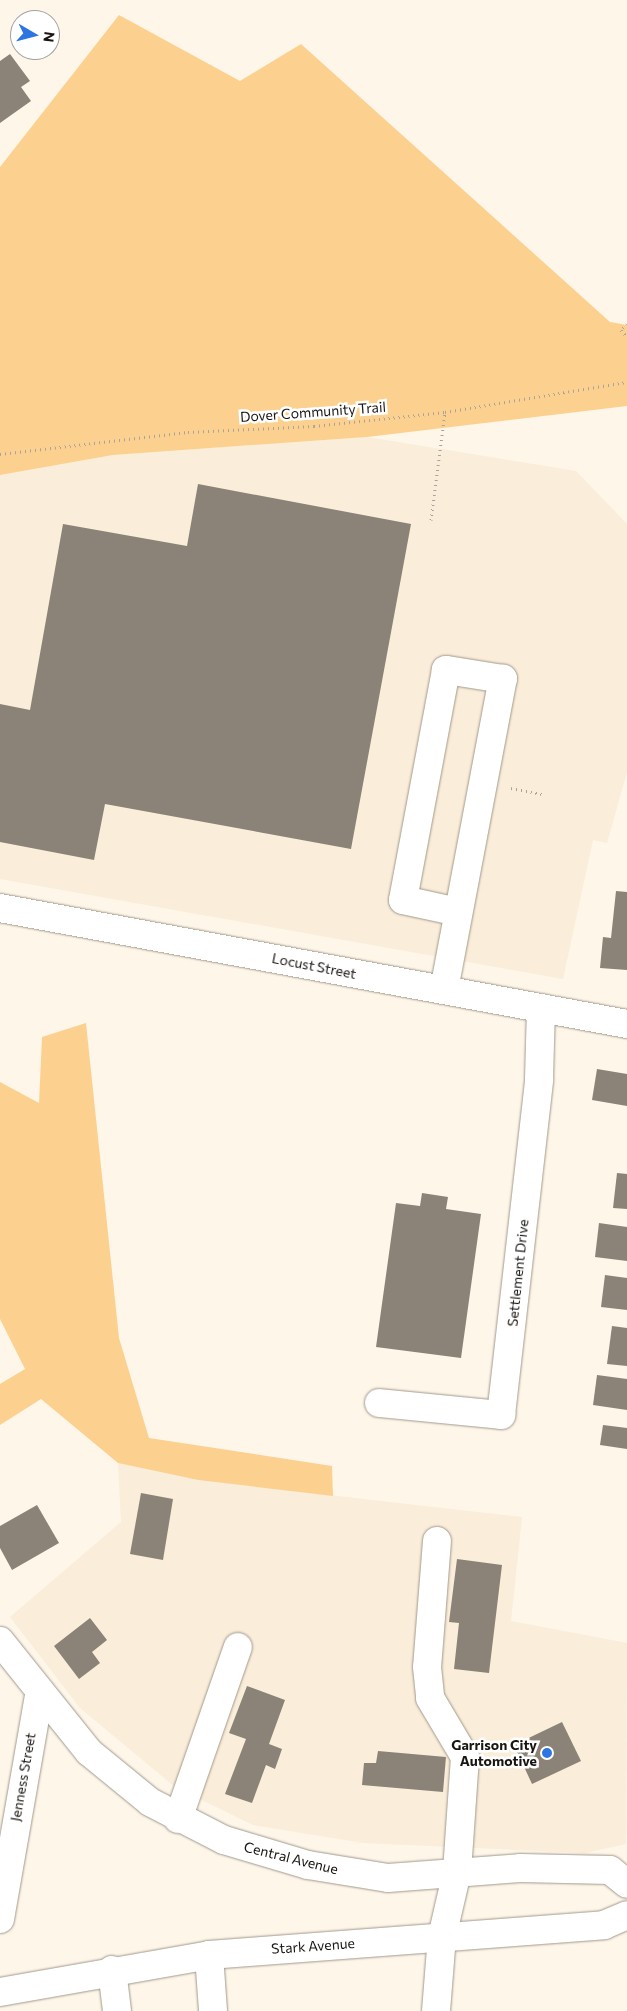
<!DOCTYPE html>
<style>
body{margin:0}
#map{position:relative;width:627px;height:2011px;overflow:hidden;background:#fef6e9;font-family:Commissioner,sans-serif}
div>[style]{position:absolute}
.built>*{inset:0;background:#faedd9}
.green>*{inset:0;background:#fcd18f}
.building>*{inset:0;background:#8b8377}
.path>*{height:3px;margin-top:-1.5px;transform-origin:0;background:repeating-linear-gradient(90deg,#a9a399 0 1px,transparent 0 5px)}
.roads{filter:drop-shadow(0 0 1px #a1998d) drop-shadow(0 0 1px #a1998d)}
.minor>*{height:28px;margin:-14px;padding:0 14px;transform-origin:14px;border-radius:14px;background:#fff}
.major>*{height:28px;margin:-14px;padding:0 14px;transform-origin:14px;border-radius:14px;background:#fff}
.dots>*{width:14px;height:14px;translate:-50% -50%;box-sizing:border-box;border:2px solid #fff;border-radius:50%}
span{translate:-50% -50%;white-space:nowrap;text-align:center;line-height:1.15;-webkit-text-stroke:5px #fff;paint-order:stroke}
.street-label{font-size:14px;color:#191612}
.poi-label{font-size:14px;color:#191612;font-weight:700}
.right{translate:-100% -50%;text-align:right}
.north{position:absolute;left:10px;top:10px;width:50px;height:50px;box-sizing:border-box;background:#fff;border:1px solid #a3a2a0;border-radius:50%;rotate:98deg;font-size:14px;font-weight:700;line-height:20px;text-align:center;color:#191612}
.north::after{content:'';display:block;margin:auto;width:18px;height:22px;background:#2f75e2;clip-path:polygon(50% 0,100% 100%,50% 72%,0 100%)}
</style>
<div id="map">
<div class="built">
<div style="clip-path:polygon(367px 437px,576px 471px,627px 524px,627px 772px,607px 843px,593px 840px,563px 979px,0 879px,0 475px,113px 455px)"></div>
<div style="clip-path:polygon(118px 1463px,198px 1480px,522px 1517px,511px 1621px,627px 1643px,626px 1844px,585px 1853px,364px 1843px,253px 1825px,175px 1787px,80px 1708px,10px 1617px,121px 1522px)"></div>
</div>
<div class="green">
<div style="clip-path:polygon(119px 15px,240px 81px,301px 44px,610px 322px,627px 325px,627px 406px,367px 437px,113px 455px,0 475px,0 167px)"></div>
<div style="clip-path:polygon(86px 1023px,119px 1338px,149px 1438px,332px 1466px,333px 1496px,198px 1480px,118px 1463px,41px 1399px,0 1425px,0 1384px,25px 1369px,0 1319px,0 1082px,39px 1103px,42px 1037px)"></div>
</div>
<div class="building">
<div style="clip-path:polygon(10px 54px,30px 81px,21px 87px,31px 101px,0 123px,0 61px)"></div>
<div style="clip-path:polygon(198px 484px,411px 524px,351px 849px,105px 804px,94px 860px,0 842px,0 704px,30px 710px,63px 524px,187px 546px)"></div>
<div style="clip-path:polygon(616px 891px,627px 892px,627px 970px,600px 968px,603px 937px,611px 938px)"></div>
<div style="clip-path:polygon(597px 1069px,627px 1074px,627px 1106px,592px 1100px)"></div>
<div style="clip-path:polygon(617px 1173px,627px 1174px,627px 1209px,613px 1208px)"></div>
<div style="clip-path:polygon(422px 1193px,448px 1197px,446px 1209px,481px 1214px,461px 1358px,376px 1347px,396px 1203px,420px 1206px)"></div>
<div style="clip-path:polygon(599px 1223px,627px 1227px,627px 1261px,595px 1257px)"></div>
<div style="clip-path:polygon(605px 1275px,627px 1278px,627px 1310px,601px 1307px)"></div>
<div style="clip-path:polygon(612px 1326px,627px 1328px,627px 1366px,607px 1364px)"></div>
<div style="clip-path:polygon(597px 1375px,627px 1379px,627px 1410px,593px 1405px)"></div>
<div style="clip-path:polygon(603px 1425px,627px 1428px,627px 1449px,600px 1445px)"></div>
<div style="clip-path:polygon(141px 1493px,173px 1499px,163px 1560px,130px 1554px)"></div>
<div style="clip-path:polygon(37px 1505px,59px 1543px,12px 1570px,0 1548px,0 1526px)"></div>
<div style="clip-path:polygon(457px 1559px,502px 1565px,489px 1673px,454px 1669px,459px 1623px,449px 1622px)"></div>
<div style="clip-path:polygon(90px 1618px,107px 1640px,92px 1652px,100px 1663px,79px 1679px,54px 1646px)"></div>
<div style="clip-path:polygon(247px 1686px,285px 1700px,269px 1744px,282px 1749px,275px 1769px,266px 1765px,252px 1803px,225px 1794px,246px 1739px,229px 1733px)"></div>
<div style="clip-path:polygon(562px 1722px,581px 1761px,532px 1784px,514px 1745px)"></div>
<div style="clip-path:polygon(378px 1751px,446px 1757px,443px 1792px,362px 1785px,364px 1763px,376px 1763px)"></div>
</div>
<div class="path">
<div style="left:627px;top:324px;width:8px;rotate:135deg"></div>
<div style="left:621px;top:330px;width:9px;rotate:49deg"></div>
<div style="left:0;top:454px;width:189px;rotate:-6.7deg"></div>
<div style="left:188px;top:432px;width:126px;rotate:-2.7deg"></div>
<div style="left:314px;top:426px;width:132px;rotate:-6.1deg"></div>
<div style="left:445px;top:412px;width:184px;rotate:-9.4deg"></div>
<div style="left:431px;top:520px;width:109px;rotate:-82.6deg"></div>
<div style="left:511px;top:788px;width:32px;rotate:11deg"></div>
</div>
<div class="roads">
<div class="minor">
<div style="left:0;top:908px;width:638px;rotate:10.48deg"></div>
<div style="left:444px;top:990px;width:317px;rotate:-79.3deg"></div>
<div style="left:503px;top:679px;width:58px;rotate:-171deg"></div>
<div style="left:446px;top:670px;width:234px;rotate:100.6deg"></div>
<div style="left:403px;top:900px;width:56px;rotate:12.3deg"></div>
<div style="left:379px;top:1403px;width:123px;rotate:5.6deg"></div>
<div style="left:501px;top:1415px;width:338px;rotate:-83.5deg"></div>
<div style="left:539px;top:1079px;width:71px;rotate:-88.4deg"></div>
<div style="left:437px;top:1541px;width:126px;rotate:94.5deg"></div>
<div style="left:427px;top:1667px;width:31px;rotate:84deg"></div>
<div style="left:430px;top:1698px;width:69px;rotate:59.3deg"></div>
<div style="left:465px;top:1757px;width:115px;rotate:94deg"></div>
<div style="left:178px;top:1819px;width:182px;rotate:-70.8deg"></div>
<div style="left:0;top:1919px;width:227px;rotate:-80.1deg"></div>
<div style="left:209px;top:1955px;width:56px;rotate:85.9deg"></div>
<div style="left:112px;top:1970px;width:41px;rotate:83deg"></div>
<div style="left:436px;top:2011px;width:74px;rotate:-85.4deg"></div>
</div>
<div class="major">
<div style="left:0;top:1641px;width:142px;rotate:51.3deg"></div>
<div style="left:89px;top:1752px;width:79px;rotate:39.3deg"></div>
<div style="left:150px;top:1802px;width:83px;rotate:27.2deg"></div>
<div style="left:224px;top:1840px;width:88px;rotate:16.6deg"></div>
<div style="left:308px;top:1865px;width:81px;rotate:9.2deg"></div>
<div style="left:388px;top:1878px;width:132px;rotate:-4.3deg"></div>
<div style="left:520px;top:1868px;width:90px;rotate:1.3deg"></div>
<div style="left:610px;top:1870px;width:22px;rotate:39deg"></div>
<div style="left:442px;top:1937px;width:67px;rotate:-77deg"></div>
<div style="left:0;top:1992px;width:212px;rotate:-10deg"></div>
<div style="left:209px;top:1955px;width:396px;rotate:-4.3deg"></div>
<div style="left:604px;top:1925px;width:25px;rotate:-23deg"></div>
</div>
</div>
<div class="dots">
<div style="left:547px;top:1753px;background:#2f75e2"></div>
</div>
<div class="street-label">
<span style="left:313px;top:412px;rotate:-4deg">Dover Community Trail</span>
<span style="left:314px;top:966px;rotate:11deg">Locust Street</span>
<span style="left:518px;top:1273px;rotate:-84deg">Settlement Drive</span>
<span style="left:23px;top:1777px;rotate:-80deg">Jenness Street</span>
<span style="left:291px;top:1858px;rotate:14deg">Central Avenue</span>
<span style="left:313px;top:1946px;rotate:-4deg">Stark Avenue</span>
</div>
<div class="poi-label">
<span class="right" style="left:537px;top:1753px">Garrison City<br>Automotive</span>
</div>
<div class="north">N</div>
</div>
